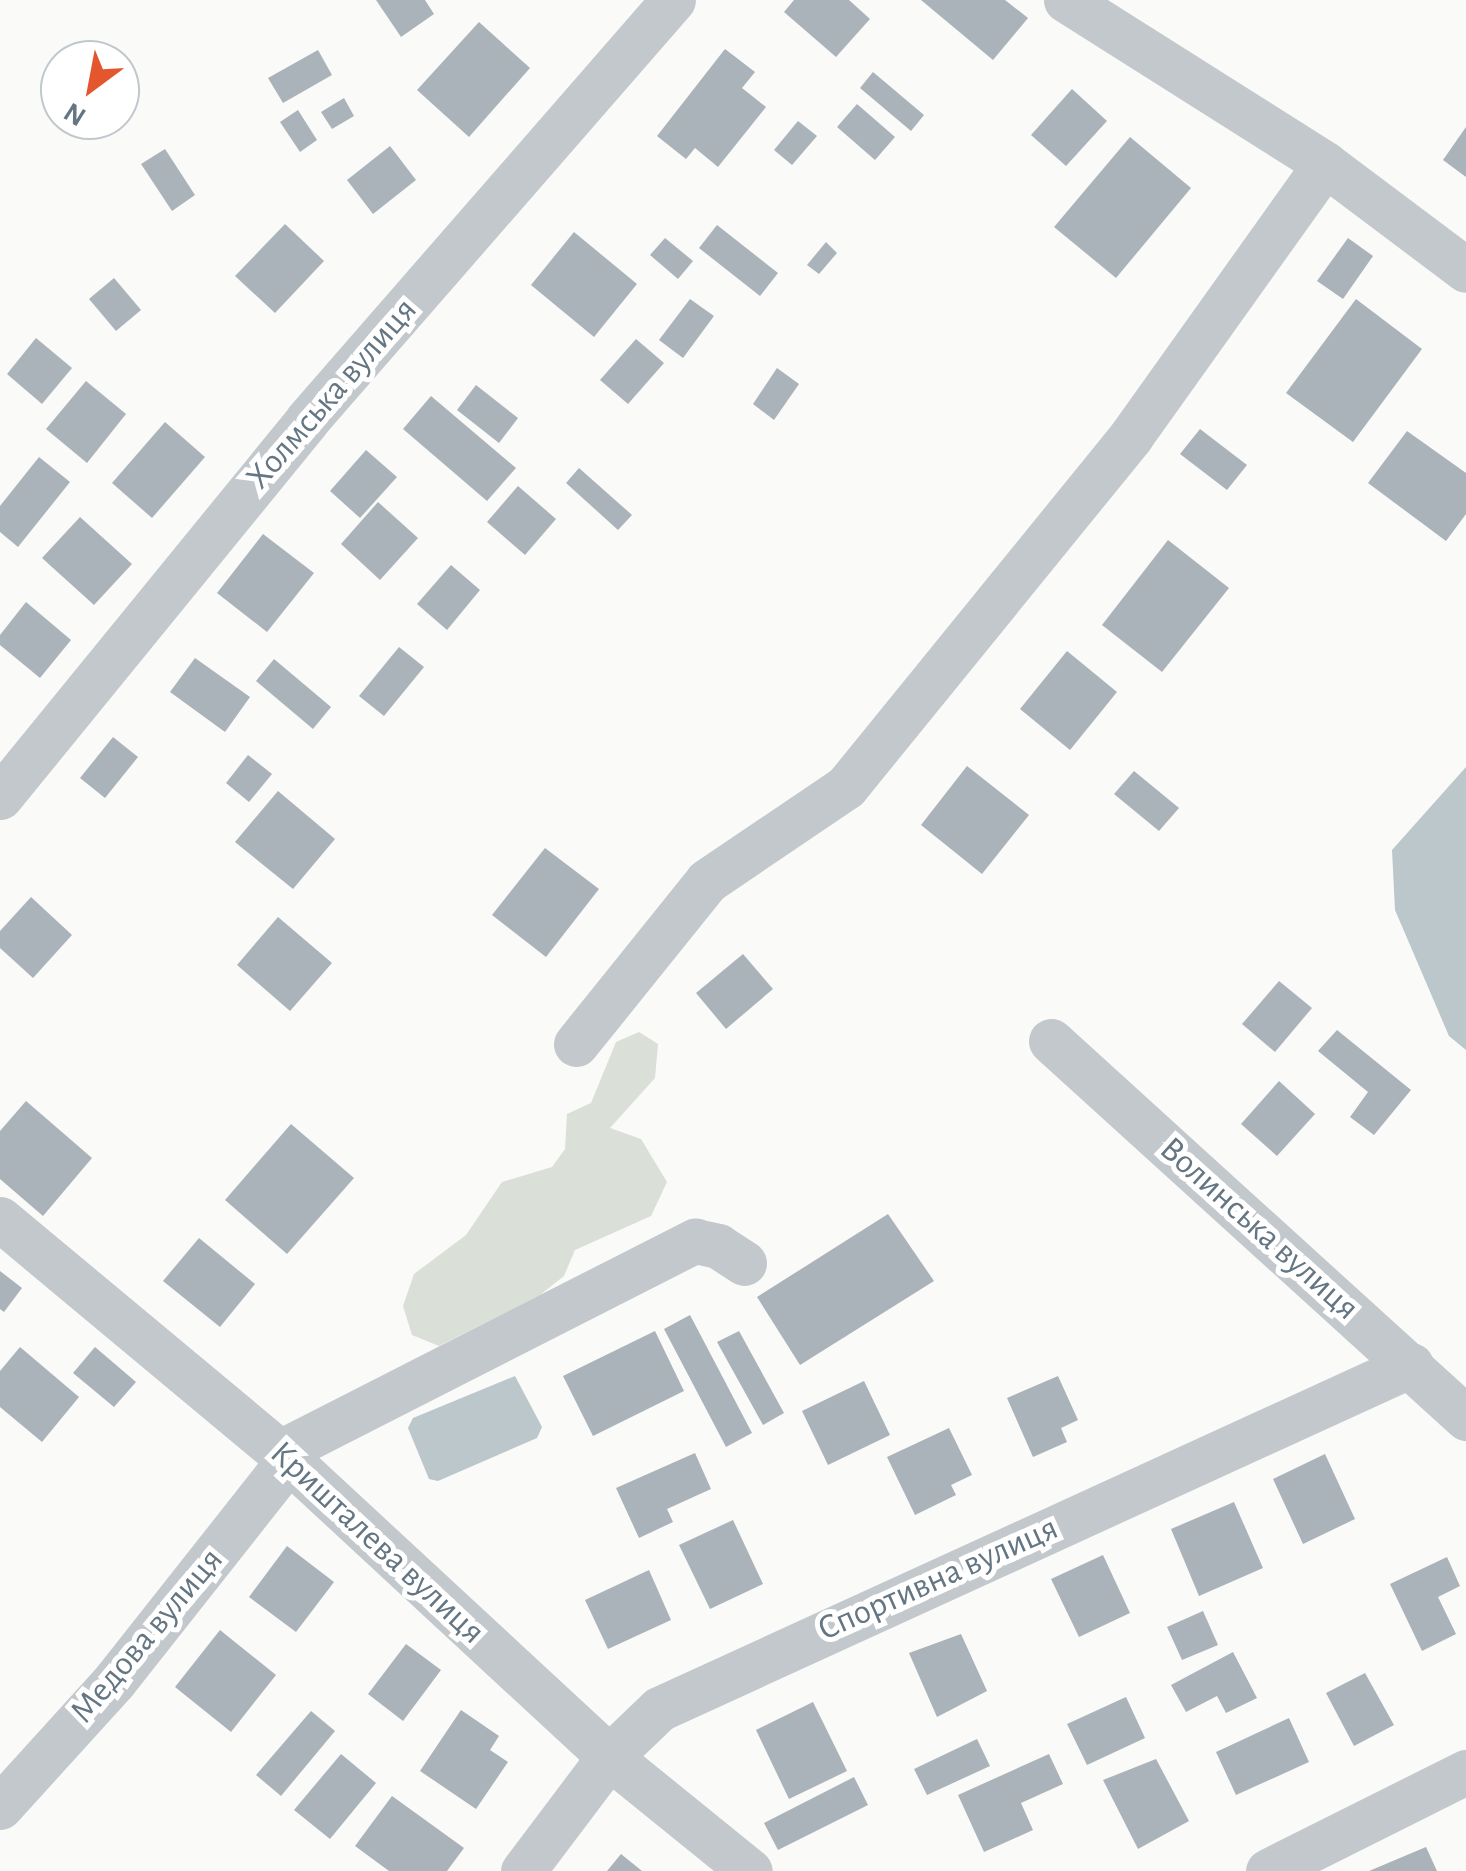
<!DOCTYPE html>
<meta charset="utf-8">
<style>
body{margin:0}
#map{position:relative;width:1466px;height:1871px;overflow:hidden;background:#fafaf8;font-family:"Alegreya Sans",sans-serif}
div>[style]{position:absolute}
.green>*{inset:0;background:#dadfd7}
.water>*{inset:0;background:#bbc7cb}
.building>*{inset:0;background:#aab3b9}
.minor>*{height:45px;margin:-22.5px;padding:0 22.5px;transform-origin:22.5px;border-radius:22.5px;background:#c3c8cc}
span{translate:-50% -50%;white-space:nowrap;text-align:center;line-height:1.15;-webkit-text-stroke:10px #fff;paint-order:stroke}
.street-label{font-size:35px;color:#657683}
.north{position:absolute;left:40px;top:40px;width:100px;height:100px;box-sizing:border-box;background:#fff;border:2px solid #c1c8cd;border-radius:50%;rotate:212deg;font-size:28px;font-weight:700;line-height:40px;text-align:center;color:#657683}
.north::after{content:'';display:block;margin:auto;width:35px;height:45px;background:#e4572e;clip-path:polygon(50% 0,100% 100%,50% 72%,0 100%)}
</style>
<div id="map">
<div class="green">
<div style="clip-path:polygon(639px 1032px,658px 1044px,655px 1078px,610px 1128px,641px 1139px,667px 1182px,651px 1216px,575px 1250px,564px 1276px,540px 1295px,439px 1346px,412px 1335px,403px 1306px,414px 1274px,466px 1235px,502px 1182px,552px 1167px,565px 1149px,567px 1114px,591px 1103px,616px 1042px)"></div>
</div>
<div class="water">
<div style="clip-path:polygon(1466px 767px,1466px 1050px,1449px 1036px,1395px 910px,1392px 850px)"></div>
<div style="clip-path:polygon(515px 1376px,542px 1427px,537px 1438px,438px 1481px,429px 1479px,408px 1428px,413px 1418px)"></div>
</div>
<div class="building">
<div style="clip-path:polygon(376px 0,425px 0,434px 14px,401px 37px)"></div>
<div style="clip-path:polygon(794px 0,849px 0,870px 19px,836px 57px,784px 12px)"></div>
<div style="clip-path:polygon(921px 0,1005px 0,1028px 18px,993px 60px)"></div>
<div style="clip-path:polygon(479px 22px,530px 68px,469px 137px,417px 90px)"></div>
<div style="clip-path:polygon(725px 49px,755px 72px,742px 88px,766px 107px,718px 167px,695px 148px,686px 159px,657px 136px)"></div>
<div style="clip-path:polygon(318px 50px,332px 75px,283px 103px,268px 78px)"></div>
<div style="clip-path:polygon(873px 72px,924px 115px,911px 131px,860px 88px)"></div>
<div style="clip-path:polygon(1072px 89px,1107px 121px,1066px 166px,1031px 135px)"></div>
<div style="clip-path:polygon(344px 98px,354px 116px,332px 129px,321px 112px)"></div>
<div style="clip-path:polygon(857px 104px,895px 137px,875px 160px,837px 127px)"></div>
<div style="clip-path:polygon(298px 110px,317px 140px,300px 152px,280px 122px)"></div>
<div style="clip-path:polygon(798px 121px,817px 136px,792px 165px,774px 150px)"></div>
<div style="clip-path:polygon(1466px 127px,1466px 177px,1443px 160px)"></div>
<div style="clip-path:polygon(1130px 137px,1191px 188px,1116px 278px,1054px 227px)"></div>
<div style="clip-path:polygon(390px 146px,416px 180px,373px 214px,347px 180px)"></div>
<div style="clip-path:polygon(165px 149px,195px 195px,172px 211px,141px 164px)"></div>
<div style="clip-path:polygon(285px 224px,324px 261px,275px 313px,235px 276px)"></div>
<div style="clip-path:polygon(717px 225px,778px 273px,760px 296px,699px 248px)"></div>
<div style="clip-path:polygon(574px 232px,637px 284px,594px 337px,531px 285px)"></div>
<div style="clip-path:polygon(665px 238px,693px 261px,678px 279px,650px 255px)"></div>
<div style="clip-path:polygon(1348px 238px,1373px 256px,1343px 299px,1317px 281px)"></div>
<div style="clip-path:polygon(826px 242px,837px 253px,819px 274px,807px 265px)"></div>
<div style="clip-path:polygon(114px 278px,141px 310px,116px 331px,89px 299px)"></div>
<div style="clip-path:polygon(690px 299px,714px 316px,683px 358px,659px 340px)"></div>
<div style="clip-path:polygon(1356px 299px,1422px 349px,1353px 442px,1286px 393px)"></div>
<div style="clip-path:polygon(36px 338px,72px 368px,42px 404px,7px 374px)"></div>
<div style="clip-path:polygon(636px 339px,664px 363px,628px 404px,600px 380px)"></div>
<div style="clip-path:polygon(777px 368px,799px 384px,774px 420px,753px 404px)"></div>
<div style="clip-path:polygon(86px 381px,126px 414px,87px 463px,46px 429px)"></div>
<div style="clip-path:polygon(476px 385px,518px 418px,499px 443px,457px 410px)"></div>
<div style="clip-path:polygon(431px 396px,516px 468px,487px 501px,403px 429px)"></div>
<div style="clip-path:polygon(165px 422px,205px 457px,152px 518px,112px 483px)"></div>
<div style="clip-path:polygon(1200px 429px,1247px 465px,1227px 490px,1180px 454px)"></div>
<div style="clip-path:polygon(1407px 431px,1466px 473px,1466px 514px,1446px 541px,1368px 483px)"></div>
<div style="clip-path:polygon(366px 450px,397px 477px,360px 518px,330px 491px)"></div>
<div style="clip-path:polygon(39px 457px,70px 482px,18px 547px,0 532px,0 506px)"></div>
<div style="clip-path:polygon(579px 468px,632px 515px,618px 530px,566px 483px)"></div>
<div style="clip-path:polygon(518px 486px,556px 519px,525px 555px,487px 522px)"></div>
<div style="clip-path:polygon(378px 502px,418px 538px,380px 580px,341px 544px)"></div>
<div style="clip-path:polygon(80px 517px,132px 564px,94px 605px,42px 558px)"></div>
<div style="clip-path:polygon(263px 534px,314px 573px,267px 632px,217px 593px)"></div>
<div style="clip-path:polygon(1168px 540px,1229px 588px,1162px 672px,1102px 625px)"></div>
<div style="clip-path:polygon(451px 565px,480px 590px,447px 630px,417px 604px)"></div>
<div style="clip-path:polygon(26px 602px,71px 640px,40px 678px,0 645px,0 635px)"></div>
<div style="clip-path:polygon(399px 647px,424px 667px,384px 716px,359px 696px)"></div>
<div style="clip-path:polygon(1067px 651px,1117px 692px,1070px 750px,1020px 709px)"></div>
<div style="clip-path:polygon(195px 658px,250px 697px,225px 732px,170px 692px)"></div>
<div style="clip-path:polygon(274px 659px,331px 707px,313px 729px,256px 681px)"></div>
<div style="clip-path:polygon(113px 737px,138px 757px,105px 798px,80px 778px)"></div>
<div style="clip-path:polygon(248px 755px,272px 774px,249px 802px,226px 783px)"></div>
<div style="clip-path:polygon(967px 766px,1029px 815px,982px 874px,921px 825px)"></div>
<div style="clip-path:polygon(1134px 771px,1179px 808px,1159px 831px,1114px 794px)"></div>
<div style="clip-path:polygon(278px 791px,335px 839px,293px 889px,235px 842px)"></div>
<div style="clip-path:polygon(545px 848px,599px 889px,546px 957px,492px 915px)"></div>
<div style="clip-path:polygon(31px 897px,72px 935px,33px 978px,0 948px,0 931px)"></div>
<div style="clip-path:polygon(278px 917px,332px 963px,290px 1011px,237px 965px)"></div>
<div style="clip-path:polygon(743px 954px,773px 989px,726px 1029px,696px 993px)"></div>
<div style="clip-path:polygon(1279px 981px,1312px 1008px,1275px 1052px,1242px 1024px)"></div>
<div style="clip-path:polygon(1337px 1030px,1411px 1090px,1374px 1135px,1350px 1117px,1368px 1092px,1318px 1051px)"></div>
<div style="clip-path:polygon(1279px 1081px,1315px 1114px,1277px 1156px,1241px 1124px)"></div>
<div style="clip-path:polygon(26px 1101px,92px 1158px,43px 1216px,0 1179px,0 1131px)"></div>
<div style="clip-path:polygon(291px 1124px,354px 1178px,287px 1254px,225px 1200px)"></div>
<div style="clip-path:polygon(888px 1214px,934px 1281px,800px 1365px,757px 1297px)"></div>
<div style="clip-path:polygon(199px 1238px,255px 1284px,220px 1327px,163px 1281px)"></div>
<div style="clip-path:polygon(0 1271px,22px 1288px,4px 1312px,0 1309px)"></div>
<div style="clip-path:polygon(690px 1315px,752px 1433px,726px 1447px,664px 1329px)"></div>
<div style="clip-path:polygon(655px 1331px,684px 1391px,593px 1436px,563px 1376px)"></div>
<div style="clip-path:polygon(739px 1331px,784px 1413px,763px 1425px,717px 1342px)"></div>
<div style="clip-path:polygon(20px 1347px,79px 1397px,42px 1442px,0 1407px,0 1371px)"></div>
<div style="clip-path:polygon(95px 1347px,136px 1382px,114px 1407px,73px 1373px)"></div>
<div style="clip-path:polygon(1058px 1376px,1078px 1420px,1061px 1428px,1067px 1442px,1033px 1457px,1007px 1398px)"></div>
<div style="clip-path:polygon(864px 1381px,890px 1435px,828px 1465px,802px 1411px)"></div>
<div style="clip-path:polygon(949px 1428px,972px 1475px,951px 1485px,956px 1495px,915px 1515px,887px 1457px)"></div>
<div style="clip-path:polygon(695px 1453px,711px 1489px,667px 1509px,673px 1522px,639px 1538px,616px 1488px)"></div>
<div style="clip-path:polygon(1325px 1454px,1355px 1519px,1303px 1544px,1273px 1479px)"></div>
<div style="clip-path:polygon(1234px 1502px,1263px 1568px,1199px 1596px,1171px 1529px)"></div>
<div style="clip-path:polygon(733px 1520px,763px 1584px,710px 1609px,679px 1545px)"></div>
<div style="clip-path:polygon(287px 1546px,334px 1582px,296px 1632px,249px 1597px)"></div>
<div style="clip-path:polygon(1103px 1555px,1130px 1613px,1079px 1637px,1051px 1579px)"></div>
<div style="clip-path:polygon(1447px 1557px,1460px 1586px,1438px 1597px,1456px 1634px,1422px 1651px,1390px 1584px)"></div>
<div style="clip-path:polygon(649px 1570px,671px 1620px,608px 1649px,585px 1600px)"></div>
<div style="clip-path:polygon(1203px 1611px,1218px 1645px,1182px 1660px,1167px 1627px)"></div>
<div style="clip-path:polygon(220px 1630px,276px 1675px,231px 1732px,175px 1687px)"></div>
<div style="clip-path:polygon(961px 1634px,987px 1691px,937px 1717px,909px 1653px)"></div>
<div style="clip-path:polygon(406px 1644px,441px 1670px,403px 1721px,368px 1694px)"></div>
<div style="clip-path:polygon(1233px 1652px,1257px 1698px,1226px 1713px,1217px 1696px,1186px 1712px,1171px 1685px)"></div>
<div style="clip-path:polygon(1365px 1673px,1394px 1725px,1354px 1746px,1326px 1693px)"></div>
<div style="clip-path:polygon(1126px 1697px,1145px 1738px,1087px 1765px,1067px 1724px)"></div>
<div style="clip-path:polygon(813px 1702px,847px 1771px,789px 1799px,756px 1730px)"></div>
<div style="clip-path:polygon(461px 1710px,499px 1736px,490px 1750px,508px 1762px,476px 1809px,420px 1771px)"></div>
<div style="clip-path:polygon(311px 1711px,335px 1731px,281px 1796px,256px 1775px)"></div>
<div style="clip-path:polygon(1289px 1718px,1309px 1762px,1236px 1795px,1216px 1752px)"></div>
<div style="clip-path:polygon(977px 1739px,990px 1766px,927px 1795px,914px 1769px)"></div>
<div style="clip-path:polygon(341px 1754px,376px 1783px,330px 1839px,294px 1810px)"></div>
<div style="clip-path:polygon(1049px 1754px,1063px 1784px,1021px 1803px,1033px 1830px,984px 1852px,958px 1795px)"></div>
<div style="clip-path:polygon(1156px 1759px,1189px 1821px,1138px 1849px,1103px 1780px)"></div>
<div style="clip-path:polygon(854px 1777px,868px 1805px,778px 1850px,764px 1823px)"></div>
<div style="clip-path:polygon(392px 1796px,464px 1848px,447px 1871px,389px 1871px,355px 1846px)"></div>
<div style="clip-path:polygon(1426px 1847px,1437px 1871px,1369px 1871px)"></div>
<div style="clip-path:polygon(621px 1854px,642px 1871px,607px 1871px)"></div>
</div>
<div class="minor">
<div style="left:1066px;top:0;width:307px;rotate:32.3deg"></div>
<div style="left:1325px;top:164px;width:176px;rotate:36.9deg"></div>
<div style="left:0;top:797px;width:486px;rotate:-50.8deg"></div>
<div style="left:307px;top:420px;width:557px;rotate:-48.93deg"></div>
<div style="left:1051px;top:1041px;width:561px;rotate:42.25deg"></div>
<div style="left:576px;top:1044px;width:209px;rotate:-51.2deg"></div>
<div style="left:707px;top:881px;width:168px;rotate:-34.1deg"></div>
<div style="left:846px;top:787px;width:452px;rotate:-50.9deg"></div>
<div style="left:1131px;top:436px;width:334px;rotate:-54.5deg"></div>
<div style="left:0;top:1219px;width:364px;rotate:39.8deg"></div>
<div style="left:280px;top:1452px;width:449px;rotate:42.8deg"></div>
<div style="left:609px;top:1757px;width:181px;rotate:39deg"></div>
<div style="left:280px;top:1452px;width:466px;rotate:-27deg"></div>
<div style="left:695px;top:1241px;width:24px;rotate:12deg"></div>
<div style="left:718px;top:1246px;width:31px;rotate:33deg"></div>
<div style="left:0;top:1807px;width:171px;rotate:-47.8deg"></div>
<div style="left:115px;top:1680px;width:279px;rotate:-51.7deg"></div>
<div style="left:523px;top:1871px;width:143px;rotate:-53deg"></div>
<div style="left:609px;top:1757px;width:69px;rotate:-43.8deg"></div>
<div style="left:659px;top:1709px;width:827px;rotate:-24.58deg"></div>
<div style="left:1268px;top:1871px;width:221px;rotate:-26.6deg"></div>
</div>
<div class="street-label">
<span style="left:332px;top:394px;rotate:-49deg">Холмська вулиця</span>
<span style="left:1259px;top:1229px;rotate:42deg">Волинська вулиця</span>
<span style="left:377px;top:1543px;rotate:43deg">Кришталева вулиця</span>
<span style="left:938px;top:1579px;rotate:-24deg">Спортивна вулиця</span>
<span style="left:147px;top:1636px;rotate:-50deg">Медова вулиця</span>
</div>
<div class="north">N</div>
</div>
